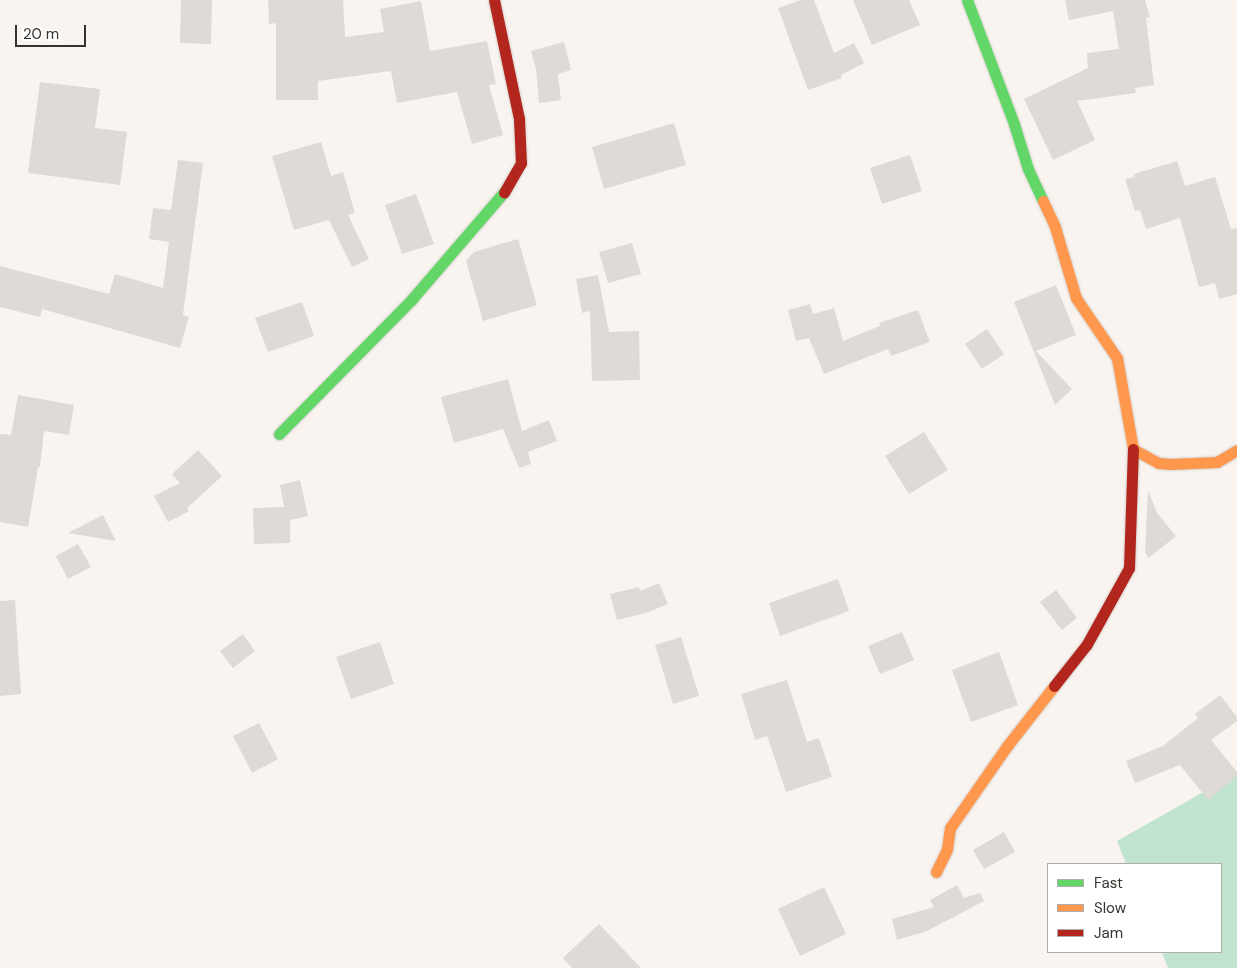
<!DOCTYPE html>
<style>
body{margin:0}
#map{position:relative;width:1237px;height:968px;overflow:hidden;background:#f9f4ef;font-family:"DM Sans",sans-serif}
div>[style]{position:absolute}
.green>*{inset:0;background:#c0e4cf}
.building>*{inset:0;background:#dedad6}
.roads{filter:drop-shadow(0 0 1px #d4d0cd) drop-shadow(0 0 1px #d4d0cd)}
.fast>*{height:11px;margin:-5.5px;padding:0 5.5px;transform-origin:5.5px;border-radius:5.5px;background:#63d668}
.slow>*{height:11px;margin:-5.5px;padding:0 5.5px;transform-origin:5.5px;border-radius:5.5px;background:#ff974d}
.jam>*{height:11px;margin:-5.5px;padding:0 5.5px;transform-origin:5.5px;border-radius:5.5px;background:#b3261e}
span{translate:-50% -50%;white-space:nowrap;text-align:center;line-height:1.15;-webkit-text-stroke:4px #fff;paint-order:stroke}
.legend{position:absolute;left:1047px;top:863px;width:175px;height:90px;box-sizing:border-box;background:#fff;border:1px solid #afadac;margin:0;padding:6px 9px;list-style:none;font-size:15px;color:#36332f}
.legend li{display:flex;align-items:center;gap:10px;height:25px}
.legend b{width:25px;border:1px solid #afadac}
.scale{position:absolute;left:15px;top:25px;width:71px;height:22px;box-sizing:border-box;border:2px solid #36332f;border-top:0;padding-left:6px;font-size:15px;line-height:18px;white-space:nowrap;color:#36332f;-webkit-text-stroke:4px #fff;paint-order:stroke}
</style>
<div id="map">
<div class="green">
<div style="clip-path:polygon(1237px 773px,1237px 968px,1168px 968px,1162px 952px,1221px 952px,1221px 864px,1126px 864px,1117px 841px)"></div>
</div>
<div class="building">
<div style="clip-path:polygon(181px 0,212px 0,211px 44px,180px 43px)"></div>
<div style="clip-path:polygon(268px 0,343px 0,345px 37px,384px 32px,380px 9px,421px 1px,430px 51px,487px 41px,496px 84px,489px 85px,503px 135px,472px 144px,457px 92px,397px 103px,391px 71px,318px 81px,318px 100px,276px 100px,276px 23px,269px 24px)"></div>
<div style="clip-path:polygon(801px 0,814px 0,834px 53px,854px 43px,864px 63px,841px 75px,842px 78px,808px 90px,778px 8px)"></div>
<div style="clip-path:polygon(853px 0,909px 0,920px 25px,872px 45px)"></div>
<div style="clip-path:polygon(1065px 0,1145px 0,1150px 17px,1146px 18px,1154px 85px,1135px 88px,1136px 93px,1077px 101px,1095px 140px,1053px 160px,1024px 99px,1088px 68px,1087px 53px,1119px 49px,1113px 11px,1069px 20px)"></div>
<div style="clip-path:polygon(564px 42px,571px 70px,558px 74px,561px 100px,539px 103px,536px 69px,531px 51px)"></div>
<div style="clip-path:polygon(40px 82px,100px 89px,95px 128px,127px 132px,120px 185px,28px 173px)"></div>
<div style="clip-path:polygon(674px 123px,686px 165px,604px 189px,592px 147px)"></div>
<div style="clip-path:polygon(321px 142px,331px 176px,343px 172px,355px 213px,348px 215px,369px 259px,352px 267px,329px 220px,294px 230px,272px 156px)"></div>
<div style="clip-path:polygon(910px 155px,922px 191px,882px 204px,870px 168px)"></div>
<div style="clip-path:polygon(178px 160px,203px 163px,183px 315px,189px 317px,180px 348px,42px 309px,40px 317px,0 307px,0 266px,109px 294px,115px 274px,163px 288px,169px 242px,149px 239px,153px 208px,171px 210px)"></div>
<div style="clip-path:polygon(1177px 161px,1185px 186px,1215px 177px,1231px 229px,1237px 228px,1237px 294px,1219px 299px,1215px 283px,1199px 287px,1180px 218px,1146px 229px,1140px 210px,1135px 211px,1125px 179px,1135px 177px,1134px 174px)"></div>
<div style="clip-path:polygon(416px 194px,434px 244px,402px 254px,385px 205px)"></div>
<div style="clip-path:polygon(518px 239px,537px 305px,483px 321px,466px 261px,474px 252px)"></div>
<div style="clip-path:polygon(632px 243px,641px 274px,608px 283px,599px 252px)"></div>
<div style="clip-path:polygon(598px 275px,609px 332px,639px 331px,640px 380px,592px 381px,590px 311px,582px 313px,576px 279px)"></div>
<div style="clip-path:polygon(1056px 285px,1076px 335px,1036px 351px,1072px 389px,1055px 405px,1014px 302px)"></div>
<div style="clip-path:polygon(302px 302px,314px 336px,268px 352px,255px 318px)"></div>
<div style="clip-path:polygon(810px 304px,813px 314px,834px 308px,843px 341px,880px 326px,879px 323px,918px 310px,930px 342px,891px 356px,888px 349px,824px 374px,809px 338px,796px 341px,788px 310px)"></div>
<div style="clip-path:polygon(987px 329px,1004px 354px,982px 369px,965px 344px)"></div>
<div style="clip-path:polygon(508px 379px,522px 431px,549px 420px,557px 441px,528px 452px,531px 464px,519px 468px,503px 429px,454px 443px,441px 397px)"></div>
<div style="clip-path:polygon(18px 395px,74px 405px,69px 435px,44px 431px,40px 467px,38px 467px,28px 527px,0 522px,0 434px,11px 435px)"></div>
<div style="clip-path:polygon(924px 432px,948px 470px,909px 494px,885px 456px)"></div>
<div style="clip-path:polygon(198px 450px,222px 476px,187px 508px,189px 511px,168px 522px,154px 496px,180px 483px,172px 474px)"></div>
<div style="clip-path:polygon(300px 480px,308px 516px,290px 520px,290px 543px,254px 544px,253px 508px,284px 507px,280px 485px)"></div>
<div style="clip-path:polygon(1148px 490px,1157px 513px,1176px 536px,1149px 558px,1145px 553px)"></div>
<div style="clip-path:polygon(103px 515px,116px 541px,68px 533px)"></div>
<div style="clip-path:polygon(78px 544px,91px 567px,68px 579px,56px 556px)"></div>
<div style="clip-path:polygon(838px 579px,849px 611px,780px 636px,769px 603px)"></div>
<div style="clip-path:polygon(659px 583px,668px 604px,646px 613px,617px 620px,610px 594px,639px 587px,640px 591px)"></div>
<div style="clip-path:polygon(1056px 590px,1077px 618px,1062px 630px,1040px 602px)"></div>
<div style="clip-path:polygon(15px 600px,21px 694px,0 696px,0 601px)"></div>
<div style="clip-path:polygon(902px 632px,914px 660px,880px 674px,868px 646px)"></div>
<div style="clip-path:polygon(243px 634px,255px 651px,233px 668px,220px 651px)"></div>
<div style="clip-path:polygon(681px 637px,699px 696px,673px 704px,655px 645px)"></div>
<div style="clip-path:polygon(380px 642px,394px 684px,351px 699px,336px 657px)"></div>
<div style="clip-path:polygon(999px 652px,1018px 705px,971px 722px,952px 670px)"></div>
<div style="clip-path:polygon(787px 680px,807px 742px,819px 738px,832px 777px,786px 792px,767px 736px,755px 740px,741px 694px)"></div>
<div style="clip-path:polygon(1220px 695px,1237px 717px,1237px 721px,1211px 740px,1237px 772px,1237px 776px,1208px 800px,1180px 765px,1135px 783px,1126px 761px,1163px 746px,1198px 718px,1195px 714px)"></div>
<div style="clip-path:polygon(259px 723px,278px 759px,252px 773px,233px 736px)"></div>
<div style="clip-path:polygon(1004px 832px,1015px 852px,984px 869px,973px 850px)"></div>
<div style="clip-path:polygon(957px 885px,964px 898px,980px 893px,984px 901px,927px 931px,897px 940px,892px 919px,934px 907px,930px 900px)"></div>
<div style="clip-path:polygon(824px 887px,846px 934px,800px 956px,778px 909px)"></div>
<div style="clip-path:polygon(599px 924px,641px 968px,572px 968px,563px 958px)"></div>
</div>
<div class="roads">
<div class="fast">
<div style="left:967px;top:0;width:133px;rotate:69.2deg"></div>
<div style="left:1014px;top:124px;width:47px;rotate:72.7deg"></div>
<div style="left:1028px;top:169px;width:35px;rotate:65deg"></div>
<div style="left:279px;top:434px;width:190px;rotate:-45.4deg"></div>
<div style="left:412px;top:299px;width:141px;rotate:-49.3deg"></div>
</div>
<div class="slow">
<div style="left:1043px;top:201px;width:29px;rotate:65deg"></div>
<div style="left:1055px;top:227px;width:74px;rotate:73.5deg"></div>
<div style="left:1076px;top:298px;width:73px;rotate:55.7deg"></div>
<div style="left:1117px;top:358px;width:92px;rotate:80deg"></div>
<div style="left:1133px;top:449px;width:29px;rotate:29deg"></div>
<div style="left:1158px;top:463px;width:12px;rotate:5deg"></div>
<div style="left:1170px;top:464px;width:47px;rotate:-2.4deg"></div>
<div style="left:1217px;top:462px;width:23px;rotate:-31deg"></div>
<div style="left:936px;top:872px;width:25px;rotate:-64deg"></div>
<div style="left:947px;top:849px;width:21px;rotate:-82deg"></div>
<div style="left:950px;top:828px;width:100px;rotate:-55.2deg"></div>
<div style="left:1007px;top:746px;width:76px;rotate:-51.9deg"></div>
</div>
<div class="jam">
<div style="left:494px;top:0;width:122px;rotate:78.1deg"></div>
<div style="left:519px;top:119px;width:44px;rotate:87.4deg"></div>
<div style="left:521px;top:163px;width:34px;rotate:120deg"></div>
<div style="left:1054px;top:686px;width:53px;rotate:-51.8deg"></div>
<div style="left:1087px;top:644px;width:87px;rotate:-61.1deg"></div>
<div style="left:1129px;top:568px;width:119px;rotate:-88.1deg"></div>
</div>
</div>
<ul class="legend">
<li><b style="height:6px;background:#63d668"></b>Fast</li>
<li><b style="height:6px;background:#ff974d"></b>Slow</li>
<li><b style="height:6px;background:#b3261e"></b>Jam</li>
</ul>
<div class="scale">20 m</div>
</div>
